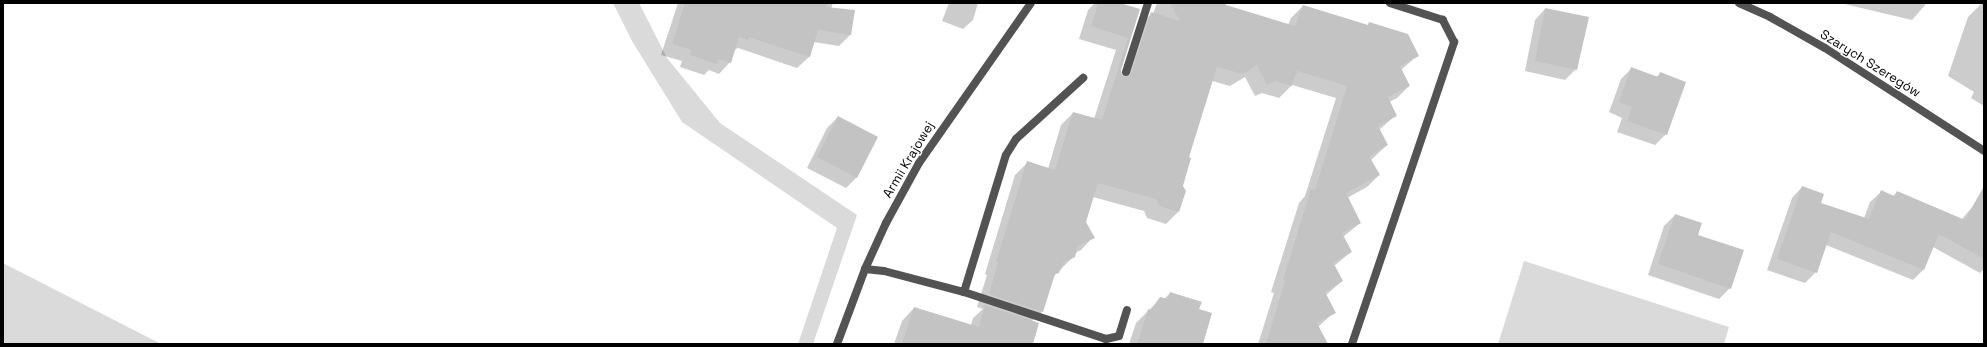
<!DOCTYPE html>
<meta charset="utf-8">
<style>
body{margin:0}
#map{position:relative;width:1987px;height:347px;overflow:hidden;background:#fff;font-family:"Space Grotesk",sans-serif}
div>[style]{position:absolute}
.green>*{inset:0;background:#dadada}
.shadow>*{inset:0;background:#0003}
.building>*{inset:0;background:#c3c3c3}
.minor>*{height:8px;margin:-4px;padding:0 4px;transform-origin:4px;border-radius:4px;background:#535353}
.tertiary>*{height:8px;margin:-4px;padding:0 4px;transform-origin:4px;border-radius:4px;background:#535353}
span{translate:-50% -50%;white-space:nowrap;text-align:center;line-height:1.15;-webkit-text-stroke:3px #fff;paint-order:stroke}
.street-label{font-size:13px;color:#000}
.frame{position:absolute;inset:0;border:4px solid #000;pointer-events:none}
</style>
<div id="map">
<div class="green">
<div style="clip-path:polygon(613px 3px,639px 3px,667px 58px,720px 123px,857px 215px,813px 344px,798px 344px,837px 228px,682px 122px,632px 41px)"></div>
<div style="clip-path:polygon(1524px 261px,1729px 327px,1724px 344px,1498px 344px)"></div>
<div style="clip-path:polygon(3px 263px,161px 344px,3px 344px)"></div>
</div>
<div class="shadow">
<div style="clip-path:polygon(678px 3px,833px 3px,831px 9px,854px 11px,850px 35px,839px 46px,813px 42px,809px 57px,797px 68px,738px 48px,734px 50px,730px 62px,719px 74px,709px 70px,704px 75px,680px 67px,682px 61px,661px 55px)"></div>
<div style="clip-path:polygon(949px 3px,978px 3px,973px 20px,963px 29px,942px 21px)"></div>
<div style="clip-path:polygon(1095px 3px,1117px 3px,1139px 10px,1120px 70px,1122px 77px,1139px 26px,1151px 14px,1153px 14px,1157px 3px,1224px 3px,1225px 6px,1288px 25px,1291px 18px,1303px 6px,1367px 26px,1369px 23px,1418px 55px,1401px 70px,1409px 86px,1397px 98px,1389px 102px,1396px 115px,1379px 130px,1387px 145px,1371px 160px,1379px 175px,1367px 187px,1347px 198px,1360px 223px,1343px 237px,1351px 252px,1334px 266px,1342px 281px,1325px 296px,1334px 312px,1318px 327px,1323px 344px,1258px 344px,1274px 293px,1271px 292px,1299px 203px,1305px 196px,1336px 98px,1292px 85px,1279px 98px,1262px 93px,1255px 96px,1245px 77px,1230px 86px,1212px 81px,1187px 158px,1182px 186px,1185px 192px,1178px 212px,1166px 224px,1147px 218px,1144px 211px,1093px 197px,1084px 222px,1093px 237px,1081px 250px,1075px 253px,1074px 256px,1053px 277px,1042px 312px,1032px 321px,1032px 344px,894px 344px,902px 321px,914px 308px,971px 325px,973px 318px,983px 309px,977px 307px,987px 275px,985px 274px,1015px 175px,1027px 163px,1048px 169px,1061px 125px,1073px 113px,1094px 119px,1116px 50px,1079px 39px,1088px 10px)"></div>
<div style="clip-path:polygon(1840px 3px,1927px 3px,1912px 20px)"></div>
<div style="clip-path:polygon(1982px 3px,1984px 4px,1984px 106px,1971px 98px,1974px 92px,1948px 76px,1968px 17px)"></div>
<div style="clip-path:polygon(1545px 9px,1576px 69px,1565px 80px,1525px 71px,1535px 20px)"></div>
<div style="clip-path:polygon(1632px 68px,1656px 77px,1660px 74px,1666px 134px,1655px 145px,1617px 132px,1622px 118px,1609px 112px,1621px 79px)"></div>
<div style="clip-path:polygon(838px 117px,857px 177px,846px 188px,807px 168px,827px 128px)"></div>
<div style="clip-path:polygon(1802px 187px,1820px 203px,1864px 218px,1870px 202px,1881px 192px,1893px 196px,1897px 193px,1961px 220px,1975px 204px,1984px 209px,1984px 269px,1980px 273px,1933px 247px,1924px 269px,1913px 280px,1826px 245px,1816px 272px,1805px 283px,1767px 270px,1792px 198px)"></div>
<div style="clip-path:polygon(1675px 215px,1697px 235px,1730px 288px,1719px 299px,1648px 275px,1664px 226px)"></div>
<div style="clip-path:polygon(1170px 293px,1198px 310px,1200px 344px,1129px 344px,1136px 323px,1160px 299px,1164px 299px)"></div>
</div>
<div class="building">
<div style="clip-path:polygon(685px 3px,828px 3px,826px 7px,855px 10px,851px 35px,818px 30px,810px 57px,749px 37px,748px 40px,739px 37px,731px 63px,718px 59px,717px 64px,690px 55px,692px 50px,672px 44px)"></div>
<div style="clip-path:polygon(1098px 3px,1120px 3px,1140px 9px,1121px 70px,1122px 75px,1125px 77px,1131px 74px,1151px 12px,1180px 21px,1170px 3px,1225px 3px,1226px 5px,1295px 26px,1303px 5px,1368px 25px,1369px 22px,1408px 34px,1419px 56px,1400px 66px,1410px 86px,1388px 97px,1397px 116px,1378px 126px,1388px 145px,1369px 156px,1380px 175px,1346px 193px,1361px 223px,1342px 233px,1352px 252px,1333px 262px,1343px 281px,1325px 292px,1336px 313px,1317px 323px,1328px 344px,1266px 344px,1285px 281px,1283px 280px,1311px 189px,1315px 190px,1347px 86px,1297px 71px,1292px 86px,1275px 81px,1267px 85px,1257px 65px,1243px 74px,1217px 67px,1189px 157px,1191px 158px,1183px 186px,1186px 191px,1179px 212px,1160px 206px,1156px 199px,1098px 183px,1086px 222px,1095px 238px,1078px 246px,1075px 257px,1063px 263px,1059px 273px,1055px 274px,1043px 312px,989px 294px,998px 263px,996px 262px,1027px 161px,1055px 170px,1073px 112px,1102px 120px,1128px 38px,1091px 26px)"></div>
<div style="clip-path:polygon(1545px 8px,1589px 17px,1577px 70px,1535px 61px)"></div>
<div style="clip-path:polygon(1631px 67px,1658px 77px,1660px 72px,1686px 82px,1667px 135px,1627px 121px,1632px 107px,1619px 102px)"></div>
<div style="clip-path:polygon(838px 116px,878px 137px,857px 178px,817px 157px)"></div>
<div style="clip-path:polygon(1802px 186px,1824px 194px,1821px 203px,1869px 219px,1881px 190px,1894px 196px,1897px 191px,1965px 220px,1984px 186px,1984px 259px,1939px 234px,1924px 270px,1831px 232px,1817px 273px,1777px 259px)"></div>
<div style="clip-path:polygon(1675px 214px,1702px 223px,1698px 235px,1744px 250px,1731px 289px,1658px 264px)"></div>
<div style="clip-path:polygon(1170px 292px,1202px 302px,1199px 309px,1212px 313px,1203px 344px,1137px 344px,1148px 309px,1151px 310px,1160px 297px,1168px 299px)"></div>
<div style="clip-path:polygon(985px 305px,1039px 323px,1033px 344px,902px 344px,914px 307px,979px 327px)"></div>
</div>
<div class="minor">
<div style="left:1126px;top:72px;width:72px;rotate:-72.3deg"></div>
<div style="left:865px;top:269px;width:19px;rotate:6deg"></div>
<div style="left:884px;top:271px;width:83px;rotate:14.7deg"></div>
<div style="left:964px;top:292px;width:150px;rotate:18.3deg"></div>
<div style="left:1106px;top:339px;width:13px;rotate:-13deg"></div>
<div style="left:1119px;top:336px;width:27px;rotate:-73deg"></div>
<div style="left:964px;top:292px;width:143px;rotate:-73deg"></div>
<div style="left:1006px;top:155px;width:19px;rotate:-58deg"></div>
<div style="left:1016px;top:139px;width:91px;rotate:-42.3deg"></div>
<div style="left:1352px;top:344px;width:319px;rotate:-71.3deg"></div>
<div style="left:1454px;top:42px;width:25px;rotate:-117deg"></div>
<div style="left:1443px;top:20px;width:56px;rotate:-162.2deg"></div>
</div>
<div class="tertiary">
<div style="left:1739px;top:3px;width:34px;rotate:24deg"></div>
<div style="left:1770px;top:17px;width:63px;rotate:29.4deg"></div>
<div style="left:1825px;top:48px;width:189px;rotate:32.9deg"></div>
<div style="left:837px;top:344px;width:80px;rotate:-69.5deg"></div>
<div style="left:865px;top:269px;width:51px;rotate:-65.5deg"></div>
<div style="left:886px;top:223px;width:68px;rotate:-61.2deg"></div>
<div style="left:919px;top:163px;width:195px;rotate:-55deg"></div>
</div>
<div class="street-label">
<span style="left:1870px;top:64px;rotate:32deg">Szarych Szeregów</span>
<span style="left:909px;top:160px;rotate:-59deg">Armii Krajowej</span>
</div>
<div class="frame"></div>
</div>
